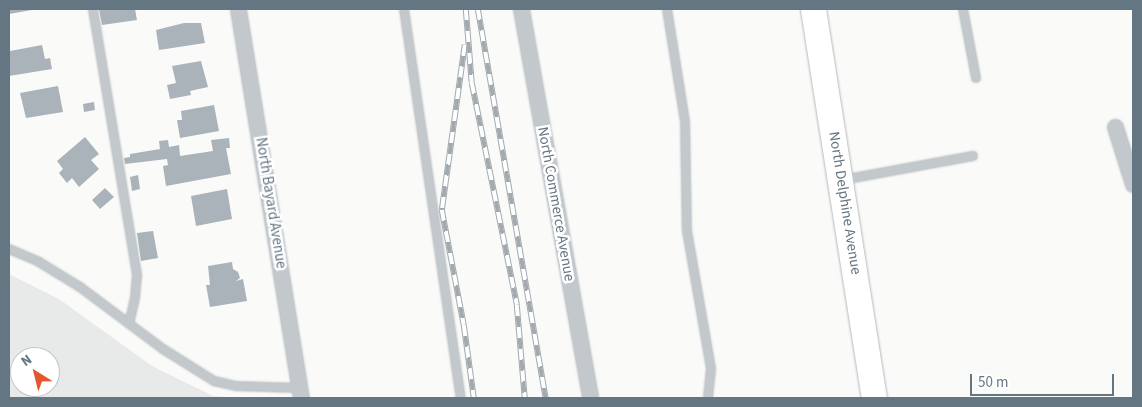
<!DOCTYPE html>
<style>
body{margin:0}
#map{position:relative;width:1142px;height:407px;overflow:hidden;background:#fafaf8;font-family:"Source Sans 3",sans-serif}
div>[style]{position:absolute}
.built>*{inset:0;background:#e8e9e9}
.building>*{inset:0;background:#aab3b9}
.roads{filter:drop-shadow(0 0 1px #b5babe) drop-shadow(0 0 1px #b5babe)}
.service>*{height:8px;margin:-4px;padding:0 4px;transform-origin:4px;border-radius:4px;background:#c3c8cc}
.minor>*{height:15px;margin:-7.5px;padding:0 7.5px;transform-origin:7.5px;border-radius:7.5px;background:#c3c8cc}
.primary>*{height:25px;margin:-12.5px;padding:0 12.5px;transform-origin:12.5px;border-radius:12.5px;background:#fff}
.rail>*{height:5.5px;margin-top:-2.75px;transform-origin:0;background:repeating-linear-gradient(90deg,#fff 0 11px,#a2aab0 0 22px);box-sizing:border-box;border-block:1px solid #a2aab0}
span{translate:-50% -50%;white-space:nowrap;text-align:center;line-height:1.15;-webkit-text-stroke:5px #fff;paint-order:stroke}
.street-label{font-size:15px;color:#657683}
.frame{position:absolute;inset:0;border:10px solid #657683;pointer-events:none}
.north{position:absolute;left:10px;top:347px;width:50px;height:50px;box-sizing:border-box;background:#fff;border:1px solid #c1c8cd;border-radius:50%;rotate:324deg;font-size:14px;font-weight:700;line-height:20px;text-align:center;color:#657683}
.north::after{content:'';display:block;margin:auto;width:18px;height:22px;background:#e4572e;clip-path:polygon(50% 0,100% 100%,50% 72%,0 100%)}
.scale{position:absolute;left:970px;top:374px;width:144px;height:22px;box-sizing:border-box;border:2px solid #657683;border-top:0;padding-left:6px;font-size:15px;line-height:18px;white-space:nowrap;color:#657683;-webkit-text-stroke:4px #fff;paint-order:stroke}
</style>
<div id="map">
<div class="built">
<div style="clip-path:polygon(evenodd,9px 274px,59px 299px,152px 366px,213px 396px,240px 398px,9px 398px,9px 274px,20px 357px,50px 357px,50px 387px,20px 387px,20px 357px)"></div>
</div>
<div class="building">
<div style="clip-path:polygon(9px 9px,31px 9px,32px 10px,9px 14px)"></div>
<div style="clip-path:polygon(99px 9px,135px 9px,137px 20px,102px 25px)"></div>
<div style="clip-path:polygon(184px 23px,201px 23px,205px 43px,159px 50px,156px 30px)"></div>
<div style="clip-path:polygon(42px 45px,45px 59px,50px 58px,52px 69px,9px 76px,10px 51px)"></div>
<div style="clip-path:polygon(201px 61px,208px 87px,190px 91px,191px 95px,170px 99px,167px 85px,176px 83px,172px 66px)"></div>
<div style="clip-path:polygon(58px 86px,63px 112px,26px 118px,20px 93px)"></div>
<div style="clip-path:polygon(94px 102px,95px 110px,84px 112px,83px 104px)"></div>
<div style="clip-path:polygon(214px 105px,219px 131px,180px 138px,177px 120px,182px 120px,181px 111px)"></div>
<div style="clip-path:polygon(85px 137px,99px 154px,91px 160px,99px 169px,79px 187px,72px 178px,67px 183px,59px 173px,63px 169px,57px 161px)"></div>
<div style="clip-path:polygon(229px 138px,230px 148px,226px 148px,231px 174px,166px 186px,163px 166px,168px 165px,167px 159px,125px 164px,124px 158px,130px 157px,130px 154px,160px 149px,159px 141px,168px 140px,169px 147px,179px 145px,180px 156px,213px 151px,211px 140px)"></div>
<div style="clip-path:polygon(138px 175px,140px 189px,132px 191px,130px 177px)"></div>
<div style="clip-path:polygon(105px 188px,114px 197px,100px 209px,92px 200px)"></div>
<div style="clip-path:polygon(227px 189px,232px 219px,196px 226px,191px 196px)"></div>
<div style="clip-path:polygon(153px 231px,158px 258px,141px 261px,137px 233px)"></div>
<div style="clip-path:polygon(232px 262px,233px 269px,238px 272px,240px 278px,236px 281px,243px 279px,247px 301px,210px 307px,206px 285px,210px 285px,208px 266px)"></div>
</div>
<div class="roads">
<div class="service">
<div style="left:93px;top:9px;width:270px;rotate:80.6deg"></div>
<div style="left:137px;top:275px;width:23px;rotate:95deg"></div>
<div style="left:135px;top:298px;width:26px;rotate:103deg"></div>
<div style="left:404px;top:9px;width:393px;rotate:81.7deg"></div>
<div style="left:667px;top:9px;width:113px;rotate:80.9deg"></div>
<div style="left:685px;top:121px;width:110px;rotate:89deg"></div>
<div style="left:687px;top:231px;width:140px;rotate:80.1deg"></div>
<div style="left:711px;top:369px;width:29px;rotate:96deg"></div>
<div style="left:963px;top:9px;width:70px;rotate:79.3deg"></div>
<div style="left:842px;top:180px;width:133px;rotate:-10.4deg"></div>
<div style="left:9px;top:249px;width:33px;rotate:23deg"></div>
<div style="left:39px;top:262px;width:48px;rotate:31.4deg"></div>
<div style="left:80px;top:287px;width:104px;rotate:36.8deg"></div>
<div style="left:163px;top:349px;width:60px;rotate:32.1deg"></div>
<div style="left:214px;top:381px;width:23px;rotate:13deg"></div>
<div style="left:236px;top:386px;width:63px;rotate:1.8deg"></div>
</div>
<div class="minor">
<div style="left:238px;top:9px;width:394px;rotate:80.8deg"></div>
<div style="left:521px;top:9px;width:395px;rotate:79.9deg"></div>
<div style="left:1115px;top:127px;width:60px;rotate:72.5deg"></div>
</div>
<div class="primary">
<div style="left:813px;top:9px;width:394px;rotate:81.1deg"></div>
</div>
</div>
<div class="rail">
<div style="left:466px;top:9px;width:74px;rotate:85.4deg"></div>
<div style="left:472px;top:83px;width:227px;rotate:78.5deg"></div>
<div style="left:517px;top:305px;width:93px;rotate:85.1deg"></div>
<div style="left:478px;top:9px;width:395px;rotate:80.1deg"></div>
<div style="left:465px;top:45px;width:167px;rotate:97.9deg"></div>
<div style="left:442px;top:210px;width:117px;rotate:79.2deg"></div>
<div style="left:464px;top:325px;width:74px;rotate:82.2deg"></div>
</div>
<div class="street-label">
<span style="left:271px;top:203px;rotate:81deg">North Bayard Avenue</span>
<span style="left:845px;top:203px;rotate:81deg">North Delphine Avenue</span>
<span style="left:556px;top:204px;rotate:80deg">North Commerce Avenue</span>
</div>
<div class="frame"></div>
<div class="north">N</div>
<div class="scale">50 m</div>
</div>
